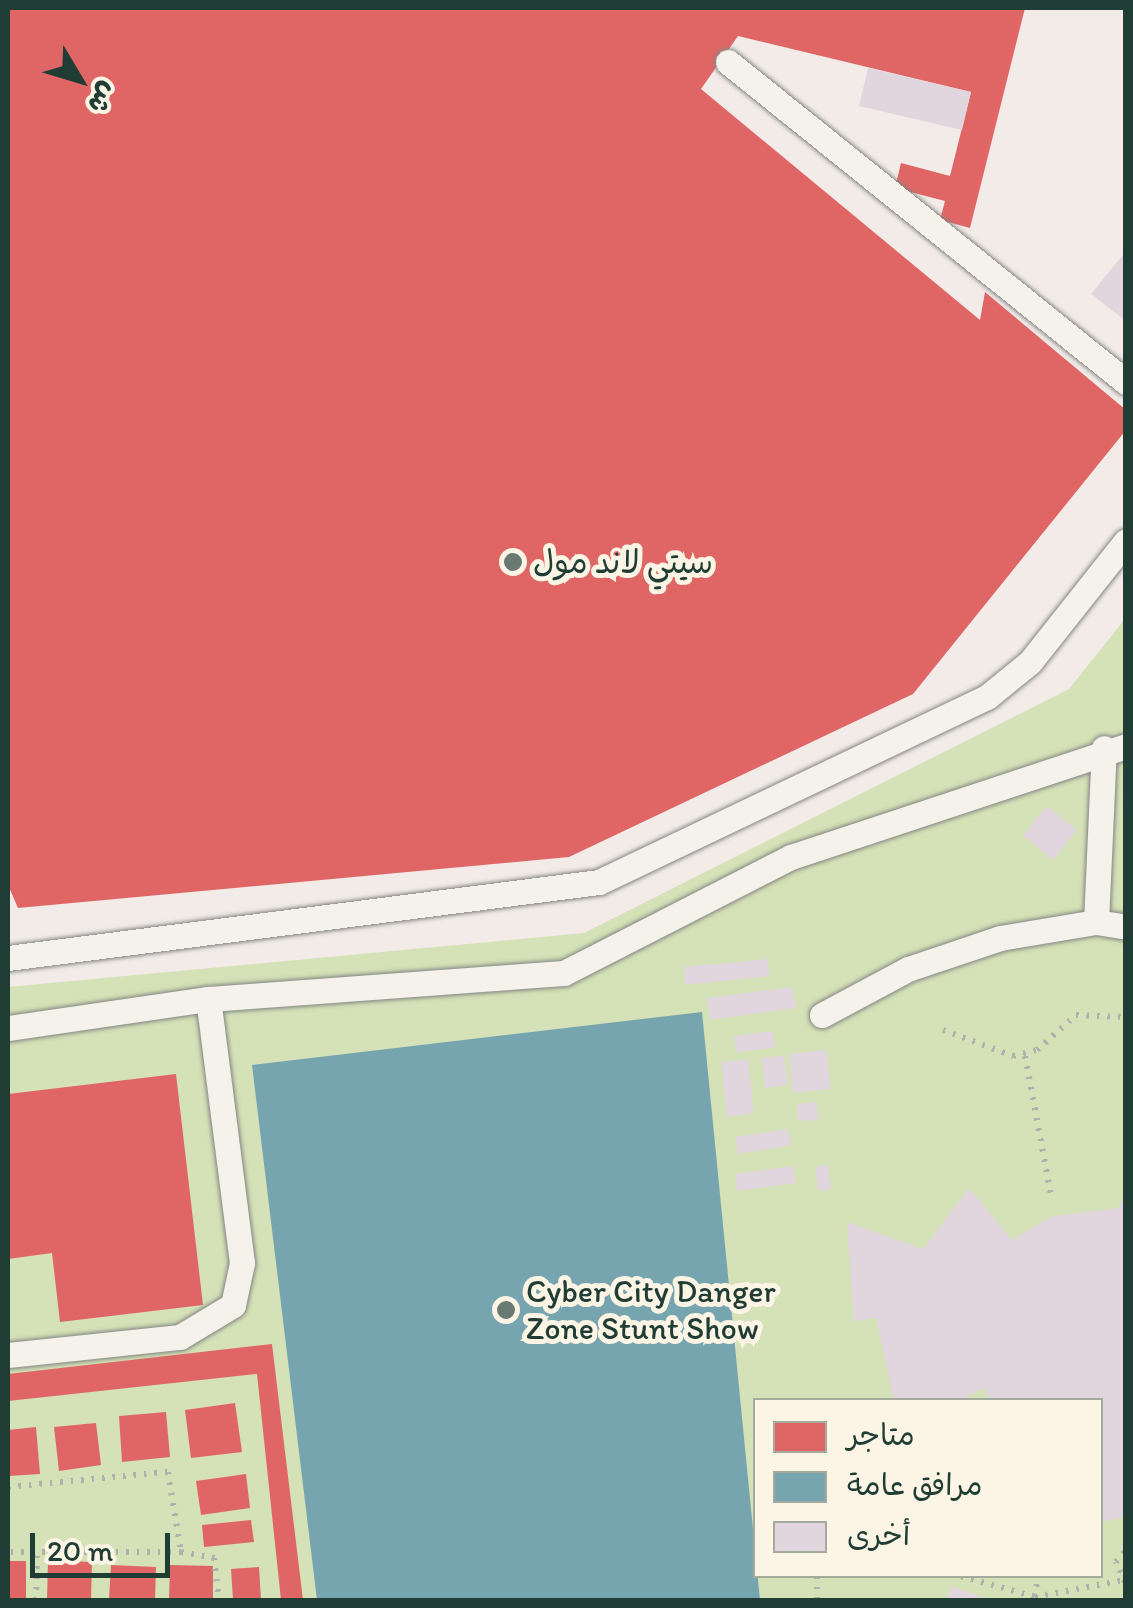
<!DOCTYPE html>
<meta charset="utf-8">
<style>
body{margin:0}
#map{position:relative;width:1133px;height:1608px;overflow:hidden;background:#f2ebe8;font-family:Itim,"Playpen Sans Arabic",sans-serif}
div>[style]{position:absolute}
.green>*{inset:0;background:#d5e1b7}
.shops>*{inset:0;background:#e06666}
.public>*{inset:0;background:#76a5af}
.building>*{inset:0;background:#e1d6dd}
.path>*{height:6px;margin-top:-3px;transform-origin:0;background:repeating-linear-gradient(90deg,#b0b1ac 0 2.5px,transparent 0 10.5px)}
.roads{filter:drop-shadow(0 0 2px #838683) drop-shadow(0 0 2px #838683)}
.lane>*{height:25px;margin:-12.5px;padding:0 12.5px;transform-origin:12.5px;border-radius:12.5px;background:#f5f1eb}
.dots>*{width:28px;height:28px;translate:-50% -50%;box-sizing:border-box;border:5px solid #fcf5e5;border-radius:50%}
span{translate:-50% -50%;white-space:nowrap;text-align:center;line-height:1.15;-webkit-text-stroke:10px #fcf5e5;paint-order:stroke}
.poi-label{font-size:32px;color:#1f3d34}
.left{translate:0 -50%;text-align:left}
.frame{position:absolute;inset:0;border:10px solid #1f3d34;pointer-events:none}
.legend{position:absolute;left:753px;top:1398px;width:350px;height:180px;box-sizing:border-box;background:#fcf5e5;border:2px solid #a4ab9e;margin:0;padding:12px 18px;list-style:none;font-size:30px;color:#1f3d34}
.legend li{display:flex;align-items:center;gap:20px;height:50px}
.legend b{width:50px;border:2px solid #a4ab9e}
.north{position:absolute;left:30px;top:30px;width:100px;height:100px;-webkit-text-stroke:8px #fcf5e5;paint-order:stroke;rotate:128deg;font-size:28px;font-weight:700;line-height:40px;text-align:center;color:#1f3d34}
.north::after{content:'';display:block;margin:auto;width:35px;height:45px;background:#1f3d34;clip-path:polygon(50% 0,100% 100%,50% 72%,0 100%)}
.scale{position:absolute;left:30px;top:1533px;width:140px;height:45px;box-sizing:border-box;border:5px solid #1f3d34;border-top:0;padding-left:12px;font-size:30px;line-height:35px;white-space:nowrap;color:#1f3d34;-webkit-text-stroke:8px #fcf5e5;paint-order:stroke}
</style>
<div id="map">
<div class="green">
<div style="clip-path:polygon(evenodd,1125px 619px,1125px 1600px,8px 1600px,8px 987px,584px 933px,1069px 689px,1125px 619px,756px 1400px,1100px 1400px,1100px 1576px,756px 1576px,756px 1400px)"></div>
</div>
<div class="shops">
<div style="clip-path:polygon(8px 8px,1025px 8px,970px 228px,940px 220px,945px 201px,895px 188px,901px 163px,950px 176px,971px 92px,738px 36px,701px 89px,980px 320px,985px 292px,1126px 410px,1126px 430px,913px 694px,569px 857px,18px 908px,8px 885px)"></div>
<div style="clip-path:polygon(176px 1074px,203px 1305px,60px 1322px,52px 1253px,8px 1259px,8px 1094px)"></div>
<div style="clip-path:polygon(272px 1344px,303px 1600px,281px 1600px,257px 1374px,8px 1401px,8px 1374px)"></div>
<div style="clip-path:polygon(235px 1403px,242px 1452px,191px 1458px,185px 1410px)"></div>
<div style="clip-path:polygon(166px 1412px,170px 1457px,122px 1462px,119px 1416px)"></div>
<div style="clip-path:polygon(96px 1423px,101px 1465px,59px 1471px,54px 1427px)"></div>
<div style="clip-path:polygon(36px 1427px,40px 1474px,8px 1476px,8px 1430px)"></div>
<div style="clip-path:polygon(246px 1474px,250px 1508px,201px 1515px,196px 1481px)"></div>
<div style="clip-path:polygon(251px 1520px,254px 1542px,204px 1547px,202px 1525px)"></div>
<div style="clip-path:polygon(48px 1560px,92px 1562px,91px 1600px,47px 1600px)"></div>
<div style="clip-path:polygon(8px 1561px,26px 1561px,26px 1600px,8px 1600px)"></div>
<div style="clip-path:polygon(111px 1565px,156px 1567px,155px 1600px,109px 1600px)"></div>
<div style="clip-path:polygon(170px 1565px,213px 1566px,213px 1600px,169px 1600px)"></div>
<div style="clip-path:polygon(259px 1567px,261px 1600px,233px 1600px,231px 1569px)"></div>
</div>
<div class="public">
<div style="clip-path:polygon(702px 1012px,760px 1600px,317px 1600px,252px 1065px)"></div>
</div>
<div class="building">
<div style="clip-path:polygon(868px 68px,971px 92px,962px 130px,859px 106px)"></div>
<div style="clip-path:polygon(1126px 251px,1126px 321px,1091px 294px)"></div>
<div style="clip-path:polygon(1047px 806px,1077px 830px,1053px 860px,1023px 835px)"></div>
<div style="clip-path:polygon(768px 959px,769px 976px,685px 985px,684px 967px)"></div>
<div style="clip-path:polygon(792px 987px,796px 1008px,710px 1020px,707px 998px)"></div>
<div style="clip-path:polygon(773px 1031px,775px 1048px,736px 1052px,734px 1036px)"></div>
<div style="clip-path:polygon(826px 1050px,831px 1089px,793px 1093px,789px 1054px)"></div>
<div style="clip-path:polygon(784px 1056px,788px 1085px,765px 1088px,762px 1058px)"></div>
<div style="clip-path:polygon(748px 1059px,754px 1113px,727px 1117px,721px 1062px)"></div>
<div style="clip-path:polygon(817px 1102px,818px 1120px,798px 1121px,797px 1104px)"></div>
<div style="clip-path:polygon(788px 1129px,791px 1145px,738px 1154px,735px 1137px)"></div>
<div style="clip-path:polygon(828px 1165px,831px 1189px,818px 1191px,815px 1167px)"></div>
<div style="clip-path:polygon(793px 1166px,796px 1183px,737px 1191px,735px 1174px)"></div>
<div style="clip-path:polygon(969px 1188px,1012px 1240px,1052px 1216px,1119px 1208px,1126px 1189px,1126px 1517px,1100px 1522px,1100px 1400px,989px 1400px,984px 1388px,962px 1400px,894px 1400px,876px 1318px,854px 1321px,847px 1222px,923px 1249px)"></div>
<div style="clip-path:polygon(951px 1586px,990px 1600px,946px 1600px)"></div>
</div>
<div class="path">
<div style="left:943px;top:1030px;width:75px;rotate:20.4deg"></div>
<div style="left:1013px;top:1056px;width:25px;rotate:-14deg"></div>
<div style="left:1037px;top:1050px;width:52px;rotate:-41.9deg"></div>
<div style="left:1076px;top:1015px;width:50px;rotate:2.3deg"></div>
<div style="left:1025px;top:1056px;width:141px;rotate:79.4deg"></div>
<div style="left:8px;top:1487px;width:161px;rotate:-5.4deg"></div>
<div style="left:168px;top:1472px;width:81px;rotate:80.8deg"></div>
<div style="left:181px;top:1552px;width:173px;rotate:180deg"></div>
<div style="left:181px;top:1552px;width:34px;rotate:10deg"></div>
<div style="left:214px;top:1558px;width:42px;rotate:83.2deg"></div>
<div style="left:961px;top:1576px;width:77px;rotate:15.8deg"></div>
<div style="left:1035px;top:1597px;width:91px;rotate:-10.8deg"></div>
<div style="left:1125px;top:1582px;width:22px;rotate:-114deg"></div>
<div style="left:1116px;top:1562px;width:16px;rotate:-50deg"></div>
<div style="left:1035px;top:1597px;width:21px;rotate:-82deg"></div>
<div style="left:36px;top:1600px;width:48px;rotate:-88.8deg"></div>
<div style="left:817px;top:1600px;width:24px;rotate:-90deg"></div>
</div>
<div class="roads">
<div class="lane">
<div style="left:728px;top:62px;width:511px;rotate:38.8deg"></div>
<div style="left:1096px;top:922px;width:174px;rotate:-87.4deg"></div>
<div style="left:8px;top:958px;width:596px;rotate:-7.33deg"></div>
<div style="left:599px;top:882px;width:430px;rotate:-25.5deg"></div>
<div style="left:987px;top:697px;width:55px;rotate:-39.1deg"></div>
<div style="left:1030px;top:662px;width:154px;rotate:-51.6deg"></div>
<div style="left:822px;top:1015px;width:98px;rotate:-28.1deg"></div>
<div style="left:908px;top:969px;width:97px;rotate:-18.6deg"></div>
<div style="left:1000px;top:938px;width:97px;rotate:-9.5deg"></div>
<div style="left:1096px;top:922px;width:30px;rotate:9deg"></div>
<div style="left:8px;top:1028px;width:202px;rotate:-8.3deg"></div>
<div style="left:208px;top:999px;width:357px;rotate:-4.2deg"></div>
<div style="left:564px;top:973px;width:255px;rotate:-27.1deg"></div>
<div style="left:791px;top:857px;width:353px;rotate:-18.3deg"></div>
<div style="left:8px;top:1355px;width:173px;rotate:-6deg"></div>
<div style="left:180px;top:1337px;width:62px;rotate:-31.1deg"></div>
<div style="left:233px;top:1305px;width:43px;rotate:-77.9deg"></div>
<div style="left:242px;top:1263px;width:266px;rotate:-97.3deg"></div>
</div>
</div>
<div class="dots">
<div style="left:513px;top:562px;background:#697a73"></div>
<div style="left:506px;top:1310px;background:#697a73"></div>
</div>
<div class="poi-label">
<span class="left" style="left:533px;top:562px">سيتي لاند مول</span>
<span class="left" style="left:526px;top:1310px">Cyber City Danger<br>Zone Stunt Show</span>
</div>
<div class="frame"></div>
<ul class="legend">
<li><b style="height:28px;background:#e06666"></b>متاجر</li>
<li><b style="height:28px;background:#76a5af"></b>مرافق عامة</li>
<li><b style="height:28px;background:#e1d6dd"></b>أخرى</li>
</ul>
<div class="north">ش</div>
<div class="scale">20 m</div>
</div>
